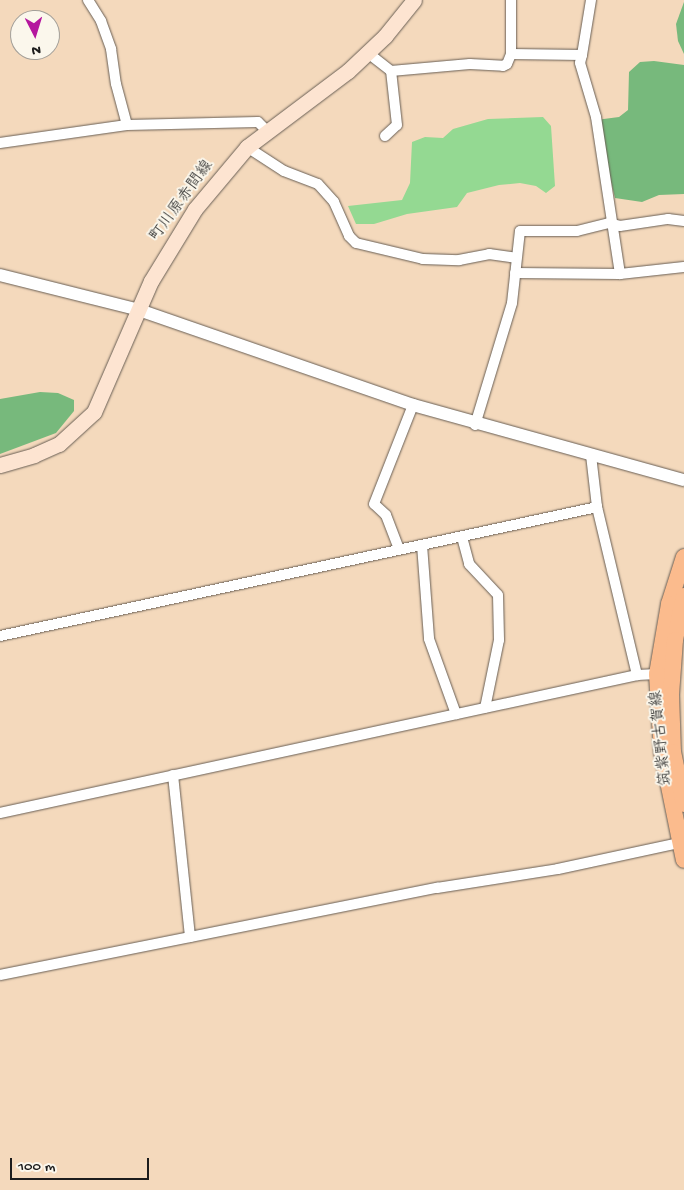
<!DOCTYPE html>
<meta charset="utf-8">
<style>
body{margin:0}
#map{position:relative;width:684px;height:1190px;overflow:hidden;background:#f4d9bc;font-family:"Gochi Hand","Klee One",sans-serif}
div>[style]{position:absolute}
.green>*{inset:0;background:#94d992}
.forest>*{inset:0;background:#77b97c}
.roads{filter:drop-shadow(0 0 1px #685e54) drop-shadow(0 0 1px #685e54)}
.minor>*{height:10px;margin:-5px;padding:0 5px;transform-origin:5px;border-radius:5px;background:#fff}
.tertiary>*{height:12px;margin:-6px;padding:0 6px;transform-origin:6px;border-radius:6px;background:#fff}
.secondary>*{height:15px;margin:-7.5px;padding:0 7.5px;transform-origin:7.5px;border-radius:7.5px;background:#fde4d1}
.primary>*{height:16px;margin:-8px;padding:0 8px;transform-origin:8px;border-radius:8px;background:#fbbb8d}
span{translate:-50% -50%;white-space:nowrap;text-align:center;line-height:1.15;-webkit-text-stroke:4px #fbf7ec;paint-order:stroke}
.street-label{font-size:16px;color:#1c1c1c}
.north{position:absolute;left:10px;top:10px;width:50px;height:50px;box-sizing:border-box;background:#fbf7ec;border:1px solid #a29f99;border-radius:50%;rotate:175deg;font-size:14px;font-weight:700;line-height:20px;text-align:center;color:#1c1c1c}
.north::after{content:'';display:block;margin:auto;width:18px;height:22px;background:#b5179e;clip-path:polygon(50% 0,100% 100%,50% 72%,0 100%)}
.scale{position:absolute;left:10px;top:1158px;width:139px;height:22px;box-sizing:border-box;border:2px solid #1c1c1c;border-top:0;padding-left:6px;font-size:15px;line-height:18px;white-space:nowrap;color:#1c1c1c;-webkit-text-stroke:4px #fbf7ec;paint-order:stroke}
</style>
<div id="map">
<div class="green">
<div style="clip-path:polygon(543px 117px,551px 126px,555px 186px,546px 193px,536px 186px,520px 183px,499px 185px,467px 193px,457px 207px,407px 214px,374px 224px,356px 224px,348px 206px,402px 200px,410px 183px,412px 142px,425px 137px,443px 138px,453px 129px,488px 119px)"></div>
</div>
<div class="forest">
<div style="clip-path:polygon(684px 2px,684px 54px,678px 41px,676px 24px)"></div>
<div style="clip-path:polygon(654px 61px,684px 65px,684px 194px,659px 195px,642px 202px,615px 198px,596px 120px,619px 117px,628px 110px,629px 72px,640px 62px)"></div>
<div style="clip-path:polygon(40px 392px,58px 393px,74px 400px,74px 411px,56px 433px,0 454px,0 399px)"></div>
</div>
<div class="roads">
<div class="minor">
<div style="left:88px;top:0;width:25px;rotate:58deg"></div>
<div style="left:101px;top:21px;width:30px;rotate:70deg"></div>
<div style="left:111px;top:49px;width:35px;rotate:82deg"></div>
<div style="left:116px;top:84px;width:42px;rotate:75deg"></div>
<div style="left:368px;top:53px;width:29px;rotate:38deg"></div>
<div style="left:391px;top:71px;width:79px;rotate:-5.1deg"></div>
<div style="left:470px;top:64px;width:33px;rotate:3deg"></div>
<div style="left:503px;top:66px;width:4px;rotate:-27deg"></div>
<div style="left:507px;top:64px;width:11px;rotate:-68deg"></div>
<div style="left:511px;top:54px;width:71px;rotate:0.8deg"></div>
<div style="left:582px;top:55px;width:8px;rotate:104deg"></div>
<div style="left:580px;top:63px;width:56px;rotate:73.5deg"></div>
<div style="left:596px;top:117px;width:159px;rotate:81.3deg"></div>
<div style="left:511px;top:54px;width:54px;rotate:-90deg"></div>
<div style="left:582px;top:55px;width:56px;rotate:-80.7deg"></div>
<div style="left:385px;top:136px;width:16px;rotate:-43deg"></div>
<div style="left:397px;top:125px;width:54px;rotate:-96.3deg"></div>
<div style="left:0;top:143px;width:128px;rotate:-8.1deg"></div>
<div style="left:127px;top:125px;width:131px;rotate:-1.3deg"></div>
<div style="left:258px;top:122px;width:11px;rotate:45deg"></div>
<div style="left:247px;top:147px;width:44px;rotate:33deg"></div>
<div style="left:284px;top:171px;width:36px;rotate:21deg"></div>
<div style="left:318px;top:184px;width:24px;rotate:48deg"></div>
<div style="left:334px;top:202px;width:37px;rotate:66deg"></div>
<div style="left:349px;top:236px;width:10px;rotate:45deg"></div>
<div style="left:356px;top:243px;width:69px;rotate:13.4deg"></div>
<div style="left:423px;top:259px;width:36px;rotate:2deg"></div>
<div style="left:459px;top:260px;width:31px;rotate:-11deg"></div>
<div style="left:489px;top:254px;width:27px;rotate:8deg"></div>
<div style="left:515px;top:273px;width:105px;rotate:0.5deg"></div>
<div style="left:620px;top:274px;width:64px;rotate:-6.2deg"></div>
<div style="left:475px;top:425px;width:127px;rotate:-73.1deg"></div>
<div style="left:512px;top:303px;width:72px;rotate:-83.7deg"></div>
<div style="left:520px;top:231px;width:57px"></div>
<div style="left:577px;top:231px;width:33px;rotate:-14deg"></div>
<div style="left:609px;top:223px;width:11px;rotate:15deg"></div>
<div style="left:620px;top:226px;width:49px;rotate:-8.3deg"></div>
<div style="left:668px;top:219px;width:16px;rotate:7deg"></div>
<div style="left:591px;top:455px;width:52px;rotate:83.4deg"></div>
<div style="left:597px;top:507px;width:173px;rotate:76.6deg"></div>
<div style="left:462px;top:537px;width:28px;rotate:75deg"></div>
<div style="left:469px;top:564px;width:42px;rotate:46.9deg"></div>
<div style="left:498px;top:595px;width:45px;rotate:88.7deg"></div>
<div style="left:499px;top:640px;width:69px;rotate:101.6deg"></div>
<div style="left:422px;top:545px;width:94px;rotate:85.7deg"></div>
<div style="left:429px;top:639px;width:80px;rotate:70.2deg"></div>
<div style="left:399px;top:549px;width:36px;rotate:-111deg"></div>
<div style="left:386px;top:515px;width:16px;rotate:-137deg"></div>
<div style="left:374px;top:504px;width:106px;rotate:-68.5deg"></div>
<div style="left:0;top:636px;width:611px;rotate:-12.19deg"></div>
<div style="left:173px;top:775px;width:163px;rotate:84deg"></div>
<div style="left:0;top:813px;width:652px;rotate:-12.22deg"></div>
<div style="left:637px;top:675px;width:20px;rotate:-3deg"></div>
<div style="left:0;top:975px;width:446px;rotate:-11.3deg"></div>
<div style="left:437px;top:888px;width:122px;rotate:-8.9deg"></div>
<div style="left:558px;top:869px;width:129px;rotate:-12.1deg"></div>
</div>
<div class="tertiary">
<div style="left:0;top:275px;width:143px;rotate:14.1deg"></div>
<div style="left:139px;top:310px;width:290px;rotate:19.1deg"></div>
<div style="left:413px;top:405px;width:281px;rotate:15.5deg"></div>
</div>
<div class="secondary">
<div style="left:0;top:465px;width:35px;rotate:-16deg"></div>
<div style="left:34px;top:455px;width:27px;rotate:-24deg"></div>
<div style="left:59px;top:444px;width:47px;rotate:-42.4deg"></div>
<div style="left:94px;top:412px;width:143px;rotate:-66.5deg"></div>
<div style="left:151px;top:281px;width:84px;rotate:-58.6deg"></div>
<div style="left:195px;top:209px;width:81px;rotate:-50deg"></div>
<div style="left:247px;top:147px;width:126px;rotate:-37deg"></div>
<div style="left:348px;top:71px;width:51px;rotate:-43.4deg"></div>
<div style="left:385px;top:36px;width:46px;rotate:-51.1deg"></div>
</div>
<div class="primary">
<div style="left:684px;top:557px;width:49px;rotate:107.7deg"></div>
<div style="left:669px;top:604px;width:71px;rotate:99.7deg"></div>
<div style="left:657px;top:674px;width:78px;rotate:86.3deg"></div>
<div style="left:662px;top:752px;width:110px;rotate:78.5deg"></div>
<div style="left:684px;top:596px;width:45px;rotate:101.6deg"></div>
<div style="left:675px;top:640px;width:55px;rotate:94.2deg"></div>
<div style="left:671px;top:695px;width:57px;rotate:88deg"></div>
<div style="left:673px;top:752px;width:53px;rotate:78.1deg"></div>
</div>
</div>
<div class="street-label">
<span style="left:183px;top:202px;rotate:-54deg">町川原赤間線</span>
<span style="left:663px;top:738px;rotate:-96deg">筑紫野古賀線</span>
</div>
<div class="north">N</div>
<div class="scale">100 m</div>
</div>
